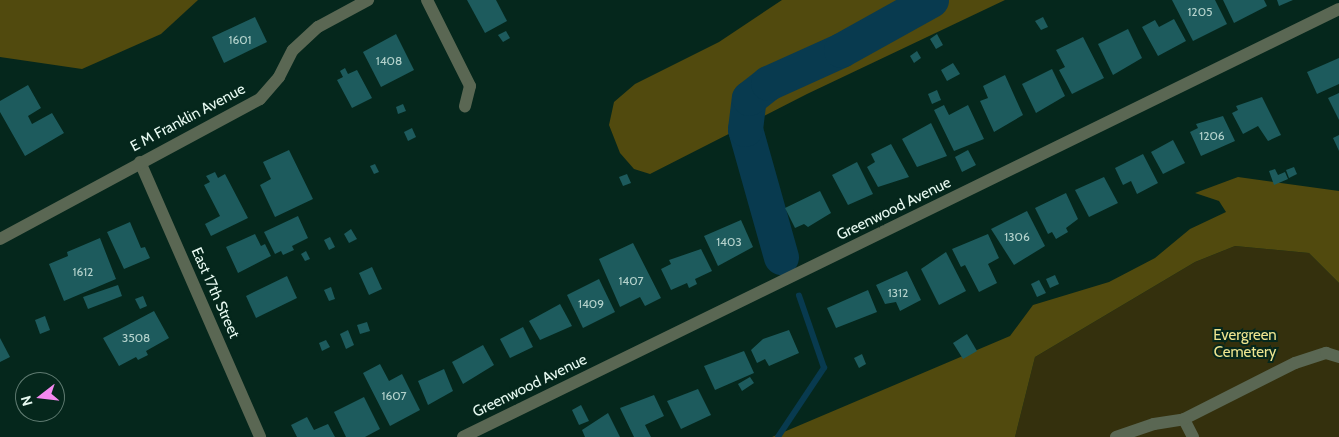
<!DOCTYPE html>
<style>
body{margin:0}
#map{position:relative;width:1339px;height:437px;overflow:hidden;background:#05271c;font-family:Cabin,sans-serif}
div>[style]{position:absolute}
.green>*{inset:0;background:#34300d}
.forest>*{inset:0;background:#514a0e}
.stream>*{height:5.5px;margin:-2.75px;padding:0 2.75px;transform-origin:2.75px;border-radius:2.75px;background:#083a4f}
.river>*{height:35px;margin:-17.5px;padding:0 17.5px;transform-origin:17.5px;border-radius:17.5px;background:#083a4f}
.building>*{inset:0;background:#1d5b5d}
.minor>*{height:12px;margin:-6px;padding:0 6px;transform-origin:6px;border-radius:6px;background:#5a6753}
span{translate:-50% -50%;white-space:nowrap;text-align:center;line-height:1.15;-webkit-text-stroke:4px #05271c;paint-order:stroke}
.number-label{font-size:12px;color:#b4d2cc}
.number-label span{-webkit-text-stroke-width:0}
.street-label{font-size:15px;color:#e7f9f1}
.park-label{font-size:15px;color:#eee48f}
.north{position:absolute;left:15px;top:372px;width:50px;height:50px;box-sizing:border-box;background:#05271c;border:1px solid #5f7b71;border-radius:50%;rotate:254deg;font-size:14px;font-weight:700;line-height:20px;text-align:center;color:#e7f9f1}
.north::after{content:'';display:block;margin:auto;width:18px;height:22px;background:#f489f0;clip-path:polygon(50% 0,100% 100%,50% 72%,0 100%)}
</style>
<div id="map">
<div class="green">
<div style="clip-path:polygon(1235px 246px,1309px 253px,1339px 283px,1339px 437px,1015px 437px,1035px 357px,1195px 262px)"></div>
</div>
<div class="forest">
<div style="clip-path:polygon(0 0,198px 0,161px 34px,82px 69px,0 57px)"></div>
<div style="clip-path:polygon(782px 0,1005px 0,807px 94px,650px 174px,634px 169px,620px 153px,609px 125px,614px 102px,635px 84px,719px 42px)"></div>
<div style="clip-path:polygon(1238px 177px,1339px 191px,1339px 283px,1309px 253px,1235px 246px,1195px 262px,1035px 357px,1015px 437px,772px 437px,1010px 336px,1033px 305px,1109px 282px,1155px 258px,1190px 229px,1226px 212px,1219px 201px,1195px 193px)"></div>
</div>
<div class="stream">
<div style="left:778px;top:437px;width:83px;rotate:-56.3deg"></div>
<div style="left:824px;top:368px;width:76px;rotate:-109.1deg"></div>
</div>
<div class="river">
<div style="left:781px;top:257px;width:133px;rotate:-105.7deg"></div>
<div style="left:745px;top:129px;width:31px;rotate:-83deg"></div>
<div style="left:749px;top:98px;width:24px;rotate:-38deg"></div>
<div style="left:768px;top:83px;width:80px;rotate:-24.3deg"></div>
<div style="left:841px;top:50px;width:103px;rotate:-29.1deg"></div>
</div>
<div class="building">
<div style="clip-path:polygon(467px 0,496px 0,507px 21px,485px 33px)"></div>
<div style="clip-path:polygon(1172px 0,1215px 0,1227px 24px,1193px 41px)"></div>
<div style="clip-path:polygon(1223px 0,1264px 0,1267px 6px,1234px 23px)"></div>
<div style="clip-path:polygon(1277px 0,1293px 0,1279px 6px)"></div>
<div style="clip-path:polygon(255px 17px,267px 42px,224px 63px,212px 37px)"></div>
<div style="clip-path:polygon(1043px 17px,1048px 27px,1041px 30px,1035px 21px)"></div>
<div style="clip-path:polygon(1174px 19px,1186px 41px,1158px 56px,1142px 27px,1155px 20px,1159px 27px)"></div>
<div style="clip-path:polygon(1128px 29px,1142px 58px,1113px 75px,1098px 44px)"></div>
<div style="clip-path:polygon(506px 31px,510px 38px,503px 42px,498px 35px)"></div>
<div style="clip-path:polygon(396px 34px,414px 70px,381px 87px,363px 52px)"></div>
<div style="clip-path:polygon(937px 34px,943px 45px,936px 49px,930px 39px)"></div>
<div style="clip-path:polygon(1083px 37px,1104px 78px,1072px 94px,1059px 70px,1065px 67px,1056px 50px)"></div>
<div style="clip-path:polygon(917px 51px,921px 58px,914px 63px,910px 56px)"></div>
<div style="clip-path:polygon(1339px 58px,1339px 84px,1317px 94px,1307px 72px)"></div>
<div style="clip-path:polygon(953px 63px,960px 74px,947px 81px,941px 70px)"></div>
<div style="clip-path:polygon(345px 68px,348px 74px,357px 70px,372px 98px,352px 108px,337px 80px,343px 77px,340px 71px)"></div>
<div style="clip-path:polygon(1052px 69px,1065px 96px,1036px 113px,1022px 84px)"></div>
<div style="clip-path:polygon(1005px 75px,1023px 115px,994px 132px,980px 101px,988px 98px,983px 86px)"></div>
<div style="clip-path:polygon(28px 85px,41px 108px,28px 116px,32px 124px,52px 113px,64px 133px,25px 156px,0 112px,0 101px)"></div>
<div style="clip-path:polygon(937px 90px,941px 100px,932px 104px,928px 94px)"></div>
<div style="clip-path:polygon(1339px 93px,1339px 120px,1328px 98px)"></div>
<div style="clip-path:polygon(1262px 97px,1281px 135px,1268px 141px,1258px 126px,1243px 134px,1232px 113px,1238px 110px,1236px 106px)"></div>
<div style="clip-path:polygon(403px 104px,406px 111px,398px 114px,396px 107px)"></div>
<div style="clip-path:polygon(944px 105px,949px 115px,968px 105px,984px 139px,954px 151px,934px 110px)"></div>
<div style="clip-path:polygon(1223px 116px,1235px 141px,1201px 156px,1190px 132px,1198px 128px,1196px 124px)"></div>
<div style="clip-path:polygon(931px 123px,947px 156px,917px 167px,902px 139px)"></div>
<div style="clip-path:polygon(412px 128px,416px 137px,408px 141px,404px 132px)"></div>
<div style="clip-path:polygon(1339px 135px,1339px 151px,1333px 138px)"></div>
<div style="clip-path:polygon(1173px 140px,1185px 163px,1163px 174px,1151px 152px)"></div>
<div style="clip-path:polygon(891px 144px,909px 177px,878px 187px,867px 167px,875px 162px,871px 154px)"></div>
<div style="clip-path:polygon(289px 150px,313px 199px,275px 217px,260px 185px,271px 179px,263px 162px)"></div>
<div style="clip-path:polygon(968px 150px,976px 165px,962px 172px,955px 157px)"></div>
<div style="clip-path:polygon(1143px 154px,1158px 183px,1137px 194px,1131px 181px,1123px 185px,1115px 168px)"></div>
<div style="clip-path:polygon(857px 162px,873px 194px,848px 205px,832px 175px)"></div>
<div style="clip-path:polygon(375px 164px,379px 172px,374px 174px,370px 166px)"></div>
<div style="clip-path:polygon(1294px 167px,1297px 174px,1289px 178px,1286px 170px)"></div>
<div style="clip-path:polygon(1275px 169px,1278px 175px,1285px 172px,1288px 179px,1274px 185px,1269px 171px)"></div>
<div style="clip-path:polygon(215px 172px,218px 178px,225px 174px,248px 218px,211px 236px,205px 224px,220px 216px,204px 185px,210px 182px,206px 176px)"></div>
<div style="clip-path:polygon(627px 174px,631px 183px,623px 186px,619px 177px)"></div>
<div style="clip-path:polygon(1104px 177px,1118px 203px,1089px 217px,1075px 190px)"></div>
<div style="clip-path:polygon(820px 191px,831px 213px,808px 227px,804px 224px,795px 228px,785px 208px)"></div>
<div style="clip-path:polygon(1066px 193px,1078px 219px,1066px 228px,1068px 232px,1056px 239px,1052px 232px,1048px 234px,1035px 208px)"></div>
<div style="clip-path:polygon(1027px 211px,1045px 246px,1014px 265px,991px 229px)"></div>
<div style="clip-path:polygon(298px 216px,308px 238px,292px 246px,294px 250px,283px 255px,281px 251px,275px 254px,264px 232px)"></div>
<div style="clip-path:polygon(741px 220px,753px 247px,718px 266px,704px 236px)"></div>
<div style="clip-path:polygon(130px 222px,141px 248px,145px 247px,150px 258px,124px 269px,107px 232px)"></div>
<div style="clip-path:polygon(351px 229px,357px 239px,349px 243px,344px 234px)"></div>
<div style="clip-path:polygon(255px 234px,261px 246px,265px 244px,271px 256px,238px 273px,226px 247px)"></div>
<div style="clip-path:polygon(988px 234px,999px 258px,988px 264px,997px 283px,979px 292px,965px 265px,961px 267px,952px 249px)"></div>
<div style="clip-path:polygon(330px 237px,335px 247px,329px 250px,324px 240px)"></div>
<div style="clip-path:polygon(100px 238px,116px 279px,64px 301px,49px 264px,68px 256px,67px 252px)"></div>
<div style="clip-path:polygon(633px 243px,661px 298px,645px 306px,640px 297px,620px 307px,599px 259px)"></div>
<div style="clip-path:polygon(701px 249px,712px 271px,695px 279px,697px 284px,689px 288px,687px 283px,671px 290px,661px 269px,671px 264px,669px 260px)"></div>
<div style="clip-path:polygon(306px 251px,310px 259px,305px 261px,301px 254px)"></div>
<div style="clip-path:polygon(946px 252px,966px 291px,939px 305px,921px 269px)"></div>
<div style="clip-path:polygon(372px 267px,382px 289px,369px 295px,359px 273px)"></div>
<div style="clip-path:polygon(907px 271px,921px 300px,900px 311px,896px 302px,885px 304px,876px 285px)"></div>
<div style="clip-path:polygon(1055px 275px,1059px 284px,1050px 288px,1046px 279px)"></div>
<div style="clip-path:polygon(287px 276px,297px 298px,256px 318px,246px 296px)"></div>
<div style="clip-path:polygon(599px 279px,615px 312px,583px 328px,567px 295px)"></div>
<div style="clip-path:polygon(1039px 280px,1046px 293px,1037px 297px,1031px 284px)"></div>
<div style="clip-path:polygon(118px 285px,122px 296px,88px 309px,83px 297px)"></div>
<div style="clip-path:polygon(331px 287px,335px 299px,329px 301px,324px 290px)"></div>
<div style="clip-path:polygon(868px 290px,877px 312px,836px 328px,827px 308px)"></div>
<div style="clip-path:polygon(143px 296px,147px 306px,140px 309px,135px 299px)"></div>
<div style="clip-path:polygon(560px 304px,572px 326px,540px 340px,529px 321px)"></div>
<div style="clip-path:polygon(154px 311px,169px 338px,146px 351px,148px 355px,138px 360px,136px 357px,119px 366px,103px 338px)"></div>
<div style="clip-path:polygon(45px 316px,50px 330px,40px 334px,35px 320px)"></div>
<div style="clip-path:polygon(367px 322px,370px 331px,360px 334px,357px 325px)"></div>
<div style="clip-path:polygon(523px 327px,533px 347px,510px 358px,500px 339px)"></div>
<div style="clip-path:polygon(348px 330px,354px 345px,346px 349px,340px 334px)"></div>
<div style="clip-path:polygon(789px 330px,799px 353px,769px 366px,765px 359px,757px 363px,751px 350px,763px 339px)"></div>
<div style="clip-path:polygon(967px 334px,977px 351px,963px 359px,953px 343px)"></div>
<div style="clip-path:polygon(0 338px,10px 357px,0 362px)"></div>
<div style="clip-path:polygon(326px 340px,330px 347px,322px 351px,319px 343px)"></div>
<div style="clip-path:polygon(483px 345px,494px 365px,463px 384px,452px 362px)"></div>
<div style="clip-path:polygon(744px 351px,754px 373px,715px 390px,704px 366px)"></div>
<div style="clip-path:polygon(862px 354px,866px 364px,859px 368px,854px 358px)"></div>
<div style="clip-path:polygon(380px 364px,389px 381px,402px 374px,420px 410px,390px 426px,363px 373px)"></div>
<div style="clip-path:polygon(444px 369px,453px 391px,428px 405px,418px 381px)"></div>
<div style="clip-path:polygon(750px 377px,754px 383px,742px 391px,738px 384px)"></div>
<div style="clip-path:polygon(698px 389px,711px 415px,681px 429px,667px 401px)"></div>
<div style="clip-path:polygon(654px 395px,664px 416px,645px 425px,651px 437px,634px 437px,620px 408px)"></div>
<div style="clip-path:polygon(364px 397px,380px 429px,365px 437px,346px 437px,334px 412px)"></div>
<div style="clip-path:polygon(581px 405px,589px 421px,579px 425px,572px 410px)"></div>
<div style="clip-path:polygon(608px 413px,620px 437px,585px 437px,582px 430px)"></div>
<div style="clip-path:polygon(307px 417px,314px 430px,328px 424px,335px 437px,297px 437px,291px 425px)"></div>
</div>
<div class="minor">
<div style="left:427px;top:0;width:96px;rotate:63.4deg"></div>
<div style="left:470px;top:86px;width:21px;rotate:104deg"></div>
<div style="left:140px;top:162px;width:300px;rotate:66.4deg"></div>
<div style="left:0;top:239px;width:295px;rotate:-28.3deg"></div>
<div style="left:260px;top:99px;width:29px;rotate:-49deg"></div>
<div style="left:279px;top:77px;width:30px;rotate:-63deg"></div>
<div style="left:293px;top:50px;width:34px;rotate:-43deg"></div>
<div style="left:318px;top:27px;width:57px;rotate:-28.4deg"></div>
<div style="left:463px;top:437px;width:975px;rotate:-26.04deg"></div>
<div style="left:1116px;top:437px;width:40px;rotate:-18.9deg"></div>
<div style="left:1154px;top:424px;width:30px;rotate:-9deg"></div>
<div style="left:1193px;top:437px;width:20px;rotate:-117deg"></div>
<div style="left:1184px;top:419px;width:124px;rotate:-26.8deg"></div>
<div style="left:1295px;top:363px;width:33px;rotate:-18deg"></div>
<div style="left:1326px;top:353px;width:14px;rotate:17deg"></div>
</div>
<div class="number-label">
<span style="left:1200px;top:12px">1205</span>
<span style="left:240px;top:40px">1601</span>
<span style="left:389px;top:61px">1408</span>
<span style="left:1212px;top:136px">1206</span>
<span style="left:1017px;top:237px">1306</span>
<span style="left:729px;top:242px">1403</span>
<span style="left:83px;top:272px">1612</span>
<span style="left:631px;top:281px">1407</span>
<span style="left:898px;top:293px">1312</span>
<span style="left:591px;top:304px">1409</span>
<span style="left:136px;top:338px">3508</span>
<span style="left:394px;top:396px">1607</span>
</div>
<div class="street-label">
<span style="left:188px;top:118px;rotate:-28deg">E M Franklin Avenue</span>
<span style="left:894px;top:209px;rotate:-26deg">Greenwood Avenue</span>
<span style="left:215px;top:293px;rotate:66deg">East 17th Street</span>
<span style="left:530px;top:386px;rotate:-26deg">Greenwood Avenue</span>
</div>
<div class="park-label">
<span style="left:1245px;top:344px">Evergreen<br>Cemetery</span>
</div>
<div class="north">N</div>
</div>
